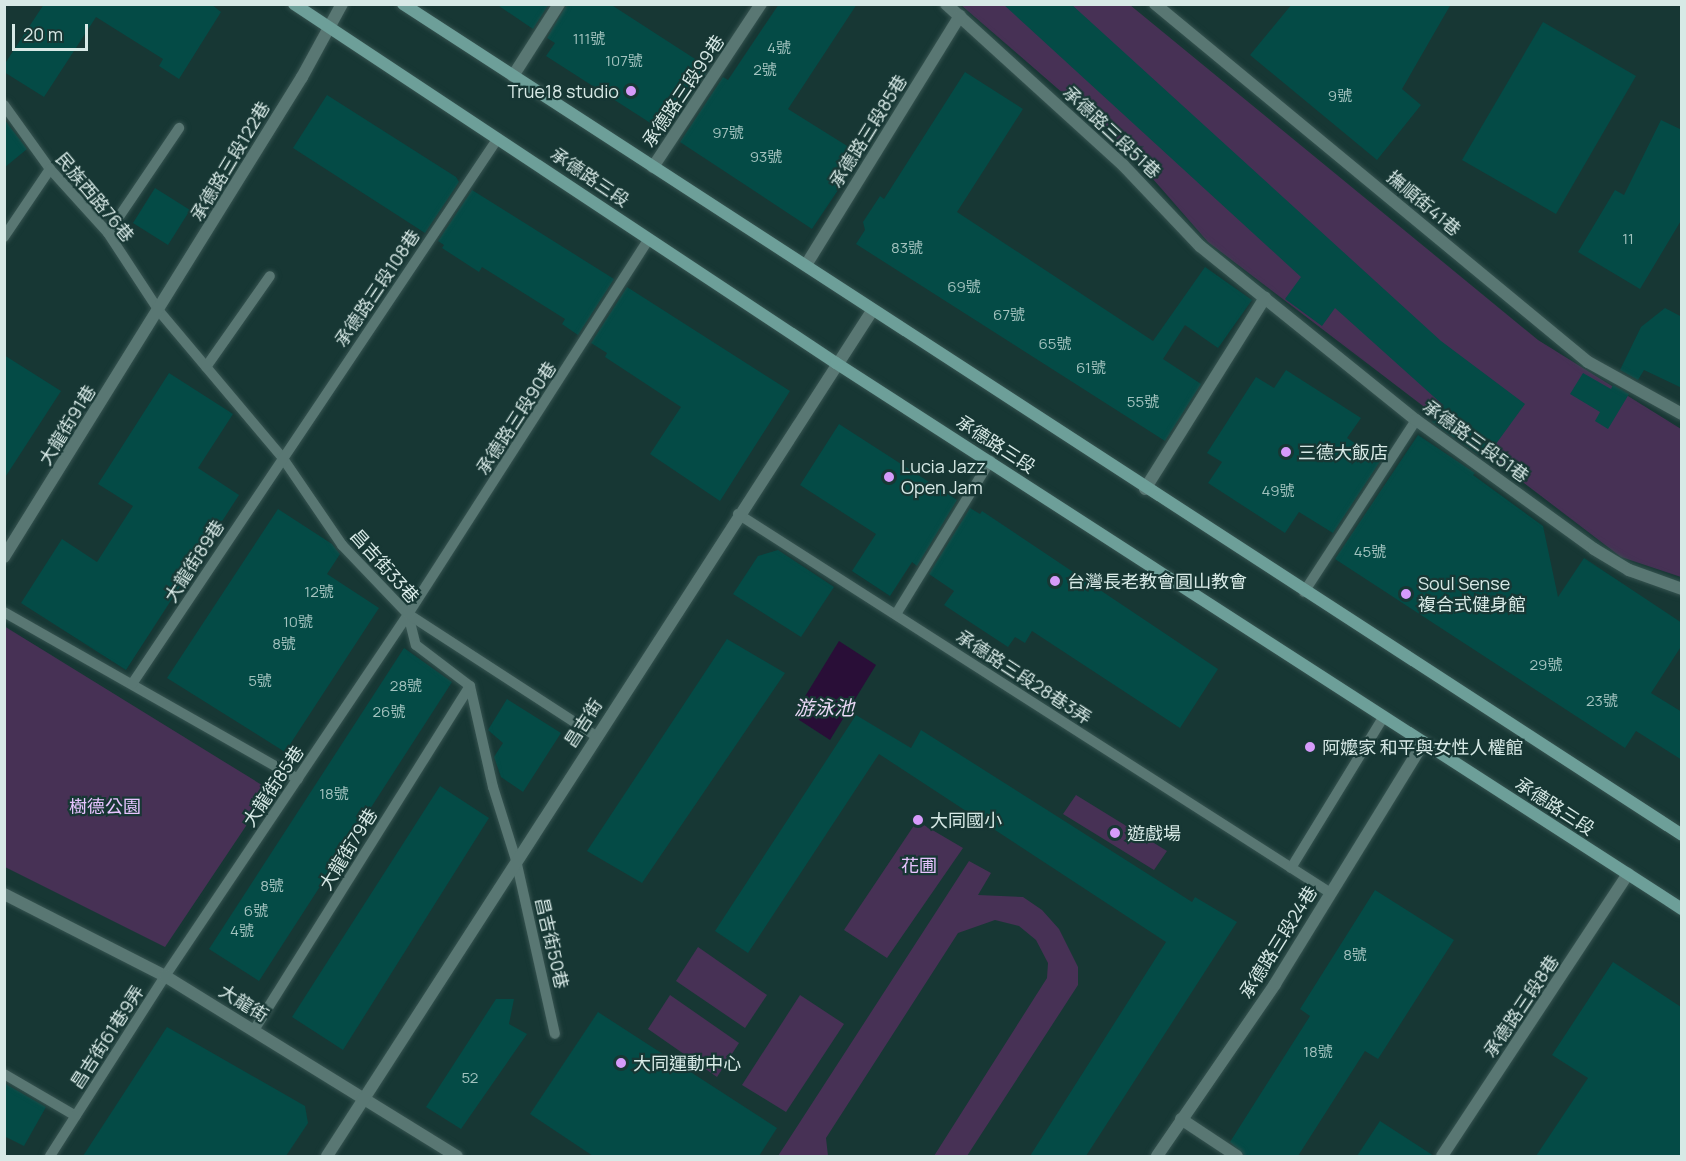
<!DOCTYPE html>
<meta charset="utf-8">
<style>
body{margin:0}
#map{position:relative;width:1686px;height:1161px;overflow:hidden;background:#173734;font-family:Manrope,"Noto Sans TC",sans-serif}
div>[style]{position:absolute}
.green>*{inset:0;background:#473155}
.water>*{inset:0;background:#290e37}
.building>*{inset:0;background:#044b46}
.roads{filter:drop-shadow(0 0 2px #365350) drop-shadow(0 0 2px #365350)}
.service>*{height:10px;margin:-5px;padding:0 5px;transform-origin:5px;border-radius:5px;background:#597773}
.minor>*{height:12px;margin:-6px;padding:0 6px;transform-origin:6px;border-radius:6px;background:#597773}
.secondary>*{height:12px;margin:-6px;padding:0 6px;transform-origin:6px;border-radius:6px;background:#6d9f99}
.dots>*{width:16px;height:16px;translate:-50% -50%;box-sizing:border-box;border:3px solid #173734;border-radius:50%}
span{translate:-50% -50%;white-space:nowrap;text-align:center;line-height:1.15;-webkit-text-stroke:4.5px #173734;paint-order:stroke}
.number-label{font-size:15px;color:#a2c2be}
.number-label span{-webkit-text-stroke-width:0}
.poi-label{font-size:18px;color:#d7e9e6}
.right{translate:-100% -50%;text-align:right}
.left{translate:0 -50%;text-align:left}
.street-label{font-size:18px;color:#d7e9e6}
.park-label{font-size:18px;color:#e7c4ff}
.water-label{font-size:20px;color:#ead8f6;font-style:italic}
.frame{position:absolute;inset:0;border:6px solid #d7e9e6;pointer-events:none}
.scale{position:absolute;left:12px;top:24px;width:76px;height:27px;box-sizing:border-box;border:3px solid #d7e9e6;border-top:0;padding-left:8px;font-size:18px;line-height:21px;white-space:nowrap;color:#d7e9e6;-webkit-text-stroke:4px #173734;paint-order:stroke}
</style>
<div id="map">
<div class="green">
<div style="clip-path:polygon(961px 5px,1130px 5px,1538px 340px,1681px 429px,1681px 577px,1621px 557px,1208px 242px,1125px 147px)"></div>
<div style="clip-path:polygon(4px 626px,270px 790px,165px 947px,5px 867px)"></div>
<div style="clip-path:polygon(1076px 795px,1167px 851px,1154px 870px,1063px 814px)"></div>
<div style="clip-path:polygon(917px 821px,963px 848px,887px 958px,844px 930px)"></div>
<div style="clip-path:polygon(969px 861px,991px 873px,978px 895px,1023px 897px,1042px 910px,1059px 929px,1078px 967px,1078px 985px,967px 1156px,934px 1156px,1047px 978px,1048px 963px,1036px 940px,1019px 926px,995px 920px,958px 933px,826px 1138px,828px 1156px,778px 1156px)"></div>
<div style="clip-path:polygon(698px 947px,767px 995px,745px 1028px,676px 981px)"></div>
<div style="clip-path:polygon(670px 995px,739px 1043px,717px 1077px,648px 1029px)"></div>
<div style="clip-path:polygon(800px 995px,844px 1024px,786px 1112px,742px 1085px)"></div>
</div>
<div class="water">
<div style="clip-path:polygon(839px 641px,876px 665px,830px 740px,793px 716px)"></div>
</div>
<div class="building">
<div style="clip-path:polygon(44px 4px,211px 4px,221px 12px,179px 79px,159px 66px,163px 59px,96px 17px,44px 97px,4px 72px,4px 65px)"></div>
<div style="clip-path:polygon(496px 4px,549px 4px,533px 29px)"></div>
<div style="clip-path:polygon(567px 4px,610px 4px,709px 68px,666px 133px,546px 56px,555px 43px,547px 38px)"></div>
<div style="clip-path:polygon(779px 4px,857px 4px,788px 109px,852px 149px,839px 170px,848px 175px,812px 229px,680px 142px,723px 77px,728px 80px)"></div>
<div style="clip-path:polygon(1003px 4px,1071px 4px,1441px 341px,1525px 404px,1485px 459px,1432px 422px,1443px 405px,1335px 308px,1322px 326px,1285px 299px,1301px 277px)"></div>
<div style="clip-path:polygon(1292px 4px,1451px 4px,1402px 89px,1421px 105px,1377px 160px,1250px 55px)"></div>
<div style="clip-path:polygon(1543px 22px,1636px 76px,1556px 214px,1462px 160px)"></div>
<div style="clip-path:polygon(965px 72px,1023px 109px,957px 212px,1153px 341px,1205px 267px,1252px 300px,1218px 348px,1185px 325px,1163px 359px,1201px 384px,1165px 441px,856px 244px,865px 230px,863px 222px,880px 196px,884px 199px)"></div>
<div style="clip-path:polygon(327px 95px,456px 177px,459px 182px,425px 233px,293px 148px)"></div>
<div style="clip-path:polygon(4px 119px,27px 149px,4px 168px)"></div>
<div style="clip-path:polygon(1661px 120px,1682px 130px,1682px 219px,1640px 289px,1578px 252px,1615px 190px,1624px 195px)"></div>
<div style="clip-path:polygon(155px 188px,190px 210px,168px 245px,133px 223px)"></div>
<div style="clip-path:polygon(472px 190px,614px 279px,578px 335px,562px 324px,565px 319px,482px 267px,479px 272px,442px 248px,444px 245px,438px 241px)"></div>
<div style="clip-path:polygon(627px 287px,790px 391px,720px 501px,650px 454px,681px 407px,605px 357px,607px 353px,591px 343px)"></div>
<div style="clip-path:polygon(1665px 308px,1682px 317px,1682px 388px,1644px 370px,1638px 380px,1620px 370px,1641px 327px)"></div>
<div style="clip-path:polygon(4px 355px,61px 391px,4px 479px)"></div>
<div style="clip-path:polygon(1286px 370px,1361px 418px,1347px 438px,1381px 460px,1333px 533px,1299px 512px,1285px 533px,1208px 483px,1222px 462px,1207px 453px,1256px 377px,1274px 388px)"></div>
<div style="clip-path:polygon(169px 373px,233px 414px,198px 468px,239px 495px,126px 670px,21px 603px,62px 539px,97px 562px,133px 506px,98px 484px)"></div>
<div style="clip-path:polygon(1583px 373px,1611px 389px,1613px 385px,1629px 394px,1608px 429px,1595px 421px,1600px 412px,1570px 394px)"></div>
<div style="clip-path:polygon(839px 424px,957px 500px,917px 566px,912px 562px,890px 596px,852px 571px,876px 534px,800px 485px)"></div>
<div style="clip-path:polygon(1418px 435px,1475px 473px,1473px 475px,1543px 526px,1558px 597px,1584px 558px,1682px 623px,1682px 645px,1651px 693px,1682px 712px,1682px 760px,1636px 731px,1625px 748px,1335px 559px)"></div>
<div style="clip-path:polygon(970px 508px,980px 514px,982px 511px,1218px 669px,1180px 728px,1032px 631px,1025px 643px,1015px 637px,1008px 647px,944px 605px,954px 591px,929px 574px)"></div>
<div style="clip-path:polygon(278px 509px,332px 544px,340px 554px,327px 574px,379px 608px,285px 752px,167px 678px)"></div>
<div style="clip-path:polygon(778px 550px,834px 587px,801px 637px,733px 594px,758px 556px)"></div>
<div style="clip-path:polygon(727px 639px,785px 673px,642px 883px,587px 851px)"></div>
<div style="clip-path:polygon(404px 648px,452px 682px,259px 981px,209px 949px)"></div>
<div style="clip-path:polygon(507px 699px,561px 733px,523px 792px,501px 777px,494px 757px,503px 743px,488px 730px)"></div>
<div style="clip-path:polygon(856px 715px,911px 748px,921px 730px,1192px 902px,1195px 897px,1237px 922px,1086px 1156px,1030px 1156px,1166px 942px,879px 754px,748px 953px,715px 931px)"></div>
<div style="clip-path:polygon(440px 786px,489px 818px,343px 1050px,292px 1017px)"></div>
<div style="clip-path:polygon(1375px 890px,1454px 940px,1378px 1059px,1365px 1051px,1298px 1156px,1245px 1156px,1230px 1142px,1310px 1016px,1300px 1009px)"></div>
<div style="clip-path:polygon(1613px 962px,1681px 1007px,1682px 1156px,1536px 1156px,1588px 1078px,1552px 1055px)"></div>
<div style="clip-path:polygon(496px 999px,514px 999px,509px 1024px,527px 1034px,461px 1129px,426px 1107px)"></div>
<div style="clip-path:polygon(598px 1012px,777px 1128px,759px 1156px,593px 1156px,530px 1114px)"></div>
<div style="clip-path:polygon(167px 1027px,305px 1106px,308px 1123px,286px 1156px,83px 1156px)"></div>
<div style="clip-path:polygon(4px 1083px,46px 1107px,24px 1146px,4px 1136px)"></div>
<div style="clip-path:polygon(1380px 1121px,1434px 1156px,1357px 1156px)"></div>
</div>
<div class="roads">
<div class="service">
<div style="left:4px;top:105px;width:79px;rotate:54.3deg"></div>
<div style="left:50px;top:169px;width:86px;rotate:47.8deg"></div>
<div style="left:108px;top:233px;width:93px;rotate:56.8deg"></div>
<div style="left:159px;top:311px;width:191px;rotate:49.9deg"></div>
<div style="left:282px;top:457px;width:107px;rotate:55.7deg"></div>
<div style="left:342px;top:545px;width:95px;rotate:46.3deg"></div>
<div style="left:408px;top:614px;width:32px;rotate:76deg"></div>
<div style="left:416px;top:645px;width:68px;rotate:37.2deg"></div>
<div style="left:470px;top:686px;width:104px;rotate:77.2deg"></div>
<div style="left:493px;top:787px;width:77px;rotate:72.5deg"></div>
<div style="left:516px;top:860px;width:178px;rotate:77.4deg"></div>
<div style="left:108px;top:233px;width:127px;rotate:-55.9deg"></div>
<div style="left:4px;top:237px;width:82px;rotate:-55.9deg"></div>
<div style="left:206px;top:367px;width:111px;rotate:-54.9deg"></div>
<div style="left:738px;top:514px;width:702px;rotate:32.6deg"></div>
<div style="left:1304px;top:592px;width:205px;rotate:-56.9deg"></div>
<div style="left:4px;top:612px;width:338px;rotate:29.6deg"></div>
<div style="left:408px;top:614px;width:224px;rotate:33deg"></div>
<div style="left:896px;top:614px;width:180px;rotate:-58.4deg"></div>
<div style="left:132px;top:684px;width:657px;rotate:-56.16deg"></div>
<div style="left:1291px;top:868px;width:178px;rotate:-58.5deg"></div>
<div style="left:254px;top:1030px;width:406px;rotate:-57.9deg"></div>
<div style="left:4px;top:1074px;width:83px;rotate:30.3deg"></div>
<div style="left:50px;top:1156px;width:214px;rotate:-57.4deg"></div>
<div style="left:165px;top:976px;width:436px;rotate:-56.1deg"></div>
<div style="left:408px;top:614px;width:446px;rotate:-57.3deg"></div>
</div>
<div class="minor">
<div style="left:946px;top:4px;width:239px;rotate:42.3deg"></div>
<div style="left:1123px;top:165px;width:112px;rotate:46.5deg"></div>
<div style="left:1200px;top:246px;width:277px;rotate:38.9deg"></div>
<div style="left:1416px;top:420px;width:220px;rotate:35.9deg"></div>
<div style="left:1594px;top:549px;width:41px;rotate:31deg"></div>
<div style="left:1629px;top:570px;width:56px;rotate:19.7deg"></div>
<div style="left:1155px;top:4px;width:562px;rotate:39.58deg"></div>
<div style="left:1588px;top:362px;width:107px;rotate:29deg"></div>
<div style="left:513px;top:76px;width:85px;rotate:-57.4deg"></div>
<div style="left:653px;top:167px;width:196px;rotate:-56.5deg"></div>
<div style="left:806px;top:265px;width:293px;rotate:-58.3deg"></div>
<div style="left:1145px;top:489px;width:226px;rotate:-57.9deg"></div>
<div style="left:4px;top:557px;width:565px;rotate:-58.17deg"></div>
<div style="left:302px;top:77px;width:83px;rotate:-61.3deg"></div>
<div style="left:4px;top:894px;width:181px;rotate:27deg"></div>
<div style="left:165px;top:976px;width:343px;rotate:31.7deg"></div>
<div style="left:1181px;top:1119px;width:67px;rotate:33.5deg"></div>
<div style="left:327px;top:1156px;width:1006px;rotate:-57.18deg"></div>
<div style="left:1157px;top:1156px;width:209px;rotate:-55.5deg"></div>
<div style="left:1275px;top:984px;width:284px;rotate:-58.4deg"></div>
<div style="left:1442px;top:1156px;width:338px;rotate:-56.6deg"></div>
</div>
<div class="secondary">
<div style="left:294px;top:4px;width:650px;rotate:33.52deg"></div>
<div style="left:836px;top:363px;width:1007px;rotate:32.84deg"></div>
<div style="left:403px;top:4px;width:1525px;rotate:33.01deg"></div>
</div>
</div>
<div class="dots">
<div style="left:631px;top:91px;background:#d69bfa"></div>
<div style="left:1286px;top:452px;background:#d69bfa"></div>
<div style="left:889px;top:477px;background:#d69bfa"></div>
<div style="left:1055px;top:581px;background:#d69bfa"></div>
<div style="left:1406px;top:594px;background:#d69bfa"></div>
<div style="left:1310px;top:747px;background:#d69bfa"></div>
<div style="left:918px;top:820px;background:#d69bfa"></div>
<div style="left:1115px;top:833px;background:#d69bfa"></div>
<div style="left:621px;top:1063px;background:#d69bfa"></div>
</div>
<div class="number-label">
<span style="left:589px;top:39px">111號</span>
<span style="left:779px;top:48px">4號</span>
<span style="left:624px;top:61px">107號</span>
<span style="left:765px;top:70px">2號</span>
<span style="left:1340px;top:96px">9號</span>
<span style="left:728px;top:133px">97號</span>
<span style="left:766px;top:157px">93號</span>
<span style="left:1628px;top:239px">11</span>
<span style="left:907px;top:248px">83號</span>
<span style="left:964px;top:287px">69號</span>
<span style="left:1009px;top:315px">67號</span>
<span style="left:1055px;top:344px">65號</span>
<span style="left:1091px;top:368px">61號</span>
<span style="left:1143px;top:402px">55號</span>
<span style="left:1278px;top:491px">49號</span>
<span style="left:1370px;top:552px">45號</span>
<span style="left:319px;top:592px">12號</span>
<span style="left:298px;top:622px">10號</span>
<span style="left:284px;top:644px">8號</span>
<span style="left:1546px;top:665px">29號</span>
<span style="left:260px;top:681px">5號</span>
<span style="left:406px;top:686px">28號</span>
<span style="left:1602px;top:701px">23號</span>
<span style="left:389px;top:712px">26號</span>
<span style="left:334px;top:794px">18號</span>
<span style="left:272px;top:886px">8號</span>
<span style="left:256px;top:911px">6號</span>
<span style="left:242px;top:931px">4號</span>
<span style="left:1355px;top:955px">8號</span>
<span style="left:1318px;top:1052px">18號</span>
<span style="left:470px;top:1078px">52</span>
</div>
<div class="poi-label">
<span class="right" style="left:619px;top:91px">True18 studio</span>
<span class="left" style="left:1298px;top:452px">三德大飯店</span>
<span class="left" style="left:901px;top:477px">Lucia Jazz<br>Open Jam</span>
<span class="left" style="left:1067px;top:581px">台灣長老教會圓山教會</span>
<span class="left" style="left:1418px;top:594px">Soul Sense<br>複合式健身館</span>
<span class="left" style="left:1322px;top:747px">阿嬤家 和平與女性人權館</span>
<span class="left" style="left:930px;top:820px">大同國小</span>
<span class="left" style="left:1127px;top:833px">遊戲場</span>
<span class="left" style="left:633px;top:1063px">大同運動中心</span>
</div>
<div class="street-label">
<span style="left:683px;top:91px;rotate:-56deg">承德路三段99巷</span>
<span style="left:868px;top:131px;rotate:-58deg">承德路三段85巷</span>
<span style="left:1112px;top:132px;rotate:43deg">承德路三段51巷</span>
<span style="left:230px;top:161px;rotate:-59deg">承德路三段122巷</span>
<span style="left:590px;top:177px;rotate:34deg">承德路三段</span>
<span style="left:95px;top:197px;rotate:50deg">民族西路76巷</span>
<span style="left:1424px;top:203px;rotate:40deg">撫順街41巷</span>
<span style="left:377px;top:288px;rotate:-56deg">承德路三段108巷</span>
<span style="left:516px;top:418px;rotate:-57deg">承德路三段90巷</span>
<span style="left:67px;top:425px;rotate:-58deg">大龍街91巷</span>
<span style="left:1476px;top:441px;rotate:36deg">承德路三段51巷</span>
<span style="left:996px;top:444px;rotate:33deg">承德路三段</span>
<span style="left:194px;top:561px;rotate:-57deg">大龍街89巷</span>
<span style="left:385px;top:566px;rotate:48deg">昌吉街33巷</span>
<span style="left:1024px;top:677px;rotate:33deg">承德路三段28巷3弄</span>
<span style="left:583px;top:723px;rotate:-57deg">昌吉街</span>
<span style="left:273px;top:786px;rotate:-56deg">大龍街85巷</span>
<span style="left:1555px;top:806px;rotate:33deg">承德路三段</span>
<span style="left:348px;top:849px;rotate:-58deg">大龍街79巷</span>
<span style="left:1278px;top:942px;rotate:-58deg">承德路三段24巷</span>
<span style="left:552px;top:943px;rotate:77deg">昌吉街50巷</span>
<span style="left:244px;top:1003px;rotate:32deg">大龍街</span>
<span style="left:1521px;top:1006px;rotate:-56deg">承德路三段8巷</span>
<span style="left:107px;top:1037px;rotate:-57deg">昌吉街61巷9弄</span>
</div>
<div class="park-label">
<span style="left:105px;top:806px">樹德公園</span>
<span style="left:919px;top:865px">花圃</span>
</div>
<div class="water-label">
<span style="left:824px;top:707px">游泳池</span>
</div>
<div class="frame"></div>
<div class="scale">20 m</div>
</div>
